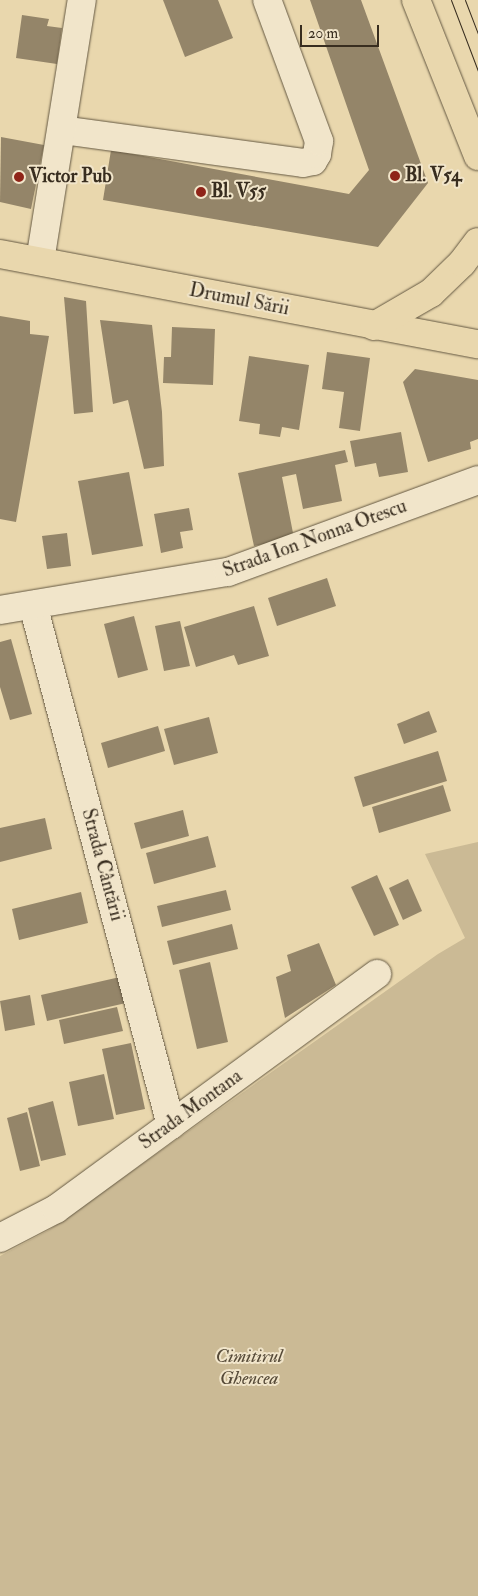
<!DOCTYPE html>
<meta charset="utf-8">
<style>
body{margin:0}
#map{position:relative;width:478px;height:1596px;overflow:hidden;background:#e9d7ad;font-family:"IM FELL Double Pica",serif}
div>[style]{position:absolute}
.green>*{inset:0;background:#cbba95}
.building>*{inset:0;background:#948569}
.roads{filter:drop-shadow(0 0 1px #645842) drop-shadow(0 0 1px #645842)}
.minor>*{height:28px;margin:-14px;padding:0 14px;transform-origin:14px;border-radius:14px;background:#f1e5ca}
.major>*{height:28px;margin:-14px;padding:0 14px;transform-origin:14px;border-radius:14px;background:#e9d7ad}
.tram>*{height:1px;margin:-0.5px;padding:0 0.5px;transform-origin:0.5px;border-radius:0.5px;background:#382d1f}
.dots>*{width:14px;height:14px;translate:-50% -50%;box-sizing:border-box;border:2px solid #f1e5ca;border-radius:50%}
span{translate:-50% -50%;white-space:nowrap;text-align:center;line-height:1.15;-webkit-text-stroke:4px #f1e5ca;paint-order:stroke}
.poi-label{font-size:19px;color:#382d1f;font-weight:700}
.left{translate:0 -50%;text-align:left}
.street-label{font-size:19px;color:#382d1f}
.park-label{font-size:19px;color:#554937;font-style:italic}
.scale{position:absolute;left:300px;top:25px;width:79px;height:22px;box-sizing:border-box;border:2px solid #382d1f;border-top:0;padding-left:6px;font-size:15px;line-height:18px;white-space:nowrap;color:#382d1f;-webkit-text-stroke:4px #f1e5ca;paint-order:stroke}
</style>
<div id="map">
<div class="green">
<div style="clip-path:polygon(478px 842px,478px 1596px,0 1596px,0 1256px,49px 1230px,438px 954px,465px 938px,425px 854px)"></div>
</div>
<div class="building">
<div style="clip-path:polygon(163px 0,218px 0,233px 38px,185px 57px)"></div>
<div style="clip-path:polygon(310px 0,361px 0,428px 183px,378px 247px,103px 200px,111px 150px,349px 194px,369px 170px)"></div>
<div style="clip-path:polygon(22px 15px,49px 19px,47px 26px,62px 28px,57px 64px,16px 58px)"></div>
<div style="clip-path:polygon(1px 137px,44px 145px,31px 209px,0 202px)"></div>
<div style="clip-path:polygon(64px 297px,86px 301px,93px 412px,74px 414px)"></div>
<div style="clip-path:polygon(0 316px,30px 321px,30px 334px,49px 336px,16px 522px,0 519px)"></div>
<div style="clip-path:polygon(100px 320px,152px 325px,162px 412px,164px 466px,144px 469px,128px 400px,113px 404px)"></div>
<div style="clip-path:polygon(172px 327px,215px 329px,213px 385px,163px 383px,164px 357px,171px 357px)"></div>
<div style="clip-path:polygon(327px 352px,370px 358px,360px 431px,339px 428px,344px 392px,322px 389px)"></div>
<div style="clip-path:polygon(249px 356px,309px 365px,299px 430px,282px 427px,280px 437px,259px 434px,260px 424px,239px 421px)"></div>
<div style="clip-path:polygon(415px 369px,478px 380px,478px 439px,470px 442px,471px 449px,428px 462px,403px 382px)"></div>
<div style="clip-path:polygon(401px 432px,408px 472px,379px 477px,376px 463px,355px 467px,350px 441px)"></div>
<div style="clip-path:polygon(345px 450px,348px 462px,335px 465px,342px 501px,303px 509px,296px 474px,282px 477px,294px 538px,254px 546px,238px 473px)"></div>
<div style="clip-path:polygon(129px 472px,143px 546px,92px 555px,78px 481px)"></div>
<div style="clip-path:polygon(189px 508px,193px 530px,180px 532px,183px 548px,161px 553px,154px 514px)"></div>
<div style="clip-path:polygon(67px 533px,71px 566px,47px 569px,42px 536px)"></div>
<div style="clip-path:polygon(327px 578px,336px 606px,277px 626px,268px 598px)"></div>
<div style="clip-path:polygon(254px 606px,269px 656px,238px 665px,234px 655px,196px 667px,184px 627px)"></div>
<div style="clip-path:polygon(134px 616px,148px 670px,118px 678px,104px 624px)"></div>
<div style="clip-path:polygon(180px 621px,190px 666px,164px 671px,155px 626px)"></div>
<div style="clip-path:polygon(11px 639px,32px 714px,10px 720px,0 687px,0 642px)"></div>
<div style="clip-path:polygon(429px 711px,437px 732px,404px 744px,397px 724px)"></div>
<div style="clip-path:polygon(209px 717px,218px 753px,174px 765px,164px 729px)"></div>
<div style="clip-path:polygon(158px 726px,165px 751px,108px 768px,101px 743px)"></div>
<div style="clip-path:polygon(438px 751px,447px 781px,363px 807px,354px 777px)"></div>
<div style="clip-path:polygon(443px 785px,451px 811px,379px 833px,372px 807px)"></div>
<div style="clip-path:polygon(183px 810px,189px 836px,141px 849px,134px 823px)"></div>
<div style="clip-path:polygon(45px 818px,52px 849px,0 862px,0 828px)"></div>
<div style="clip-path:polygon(208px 836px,216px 867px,154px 884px,146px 853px)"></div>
<div style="clip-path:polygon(377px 875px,399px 925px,374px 936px,351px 887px)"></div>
<div style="clip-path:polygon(408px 879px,422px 911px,403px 920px,389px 888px)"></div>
<div style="clip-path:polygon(226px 890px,231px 910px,162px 927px,157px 906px)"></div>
<div style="clip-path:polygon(81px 892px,88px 923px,19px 940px,12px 909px)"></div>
<div style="clip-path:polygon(232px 924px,238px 949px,173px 965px,167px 941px)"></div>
<div style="clip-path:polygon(319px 943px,336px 985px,285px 1018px,276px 977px,291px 971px,287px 955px)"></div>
<div style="clip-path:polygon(210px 962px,228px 1042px,197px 1049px,179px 970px)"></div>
<div style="clip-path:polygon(120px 977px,126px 1003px,47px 1021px,41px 995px)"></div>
<div style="clip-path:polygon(30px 995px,35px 1025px,5px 1031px,0 1001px)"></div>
<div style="clip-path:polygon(117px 1007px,123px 1031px,64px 1044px,59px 1020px)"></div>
<div style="clip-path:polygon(131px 1043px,145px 1109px,116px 1115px,102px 1049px)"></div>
<div style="clip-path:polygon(104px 1074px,114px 1119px,78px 1126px,69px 1082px)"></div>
<div style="clip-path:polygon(53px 1101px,66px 1155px,41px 1161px,28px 1108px)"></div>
<div style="clip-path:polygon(27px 1112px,40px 1166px,20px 1171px,7px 1118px)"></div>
</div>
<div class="roads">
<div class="minor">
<div style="left:62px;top:130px;width:243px;rotate:7.8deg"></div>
<div style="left:303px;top:163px;width:10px;rotate:-11deg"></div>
<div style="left:313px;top:161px;width:8px;rotate:-60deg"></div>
<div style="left:317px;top:154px;width:13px;rotate:-81deg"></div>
<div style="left:319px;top:141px;width:150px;rotate:-110.2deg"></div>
<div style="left:40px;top:261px;width:264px;rotate:-80.9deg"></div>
<div style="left:33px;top:605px;width:538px;rotate:75.14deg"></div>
<div style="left:0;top:610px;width:231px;rotate:-9.5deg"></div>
<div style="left:228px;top:572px;width:266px;rotate:-20.2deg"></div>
<div style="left:0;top:1238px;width:63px;rotate:-27.4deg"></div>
<div style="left:56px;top:1209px;width:398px;rotate:-36.2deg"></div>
</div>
<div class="major">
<div style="left:416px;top:0;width:168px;rotate:68.3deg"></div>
<div style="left:0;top:254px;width:486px;rotate:10.7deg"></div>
<div style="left:374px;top:326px;width:66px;rotate:-30.1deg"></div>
<div style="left:431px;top:293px;width:43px;rotate:-44.1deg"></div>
<div style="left:462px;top:263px;width:26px;rotate:-53deg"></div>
</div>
</div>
<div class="tram">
<div style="left:451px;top:0;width:76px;rotate:69.2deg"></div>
<div style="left:465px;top:0;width:36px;rotate:69deg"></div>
</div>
<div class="dots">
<div style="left:395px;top:176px;background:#8f2418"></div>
<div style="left:19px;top:177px;background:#8f2418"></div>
<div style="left:201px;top:192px;background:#8f2418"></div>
</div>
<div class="poi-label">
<span class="left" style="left:405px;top:176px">Bl. V54</span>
<span class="left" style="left:29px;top:177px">Victor Pub</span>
<span class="left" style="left:211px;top:192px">Bl. V55</span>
</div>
<div class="street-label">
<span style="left:239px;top:300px;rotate:11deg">Drumul Sării</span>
<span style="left:315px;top:539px;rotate:-20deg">Strada Ion Nonna Otescu</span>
<span style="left:102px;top:865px;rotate:75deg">Strada Cântării</span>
<span style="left:191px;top:1110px;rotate:-36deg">Strada Montana</span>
</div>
<div class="park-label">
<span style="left:249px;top:1368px">Cimitirul<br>Ghencea</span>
</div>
<div class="scale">20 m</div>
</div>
